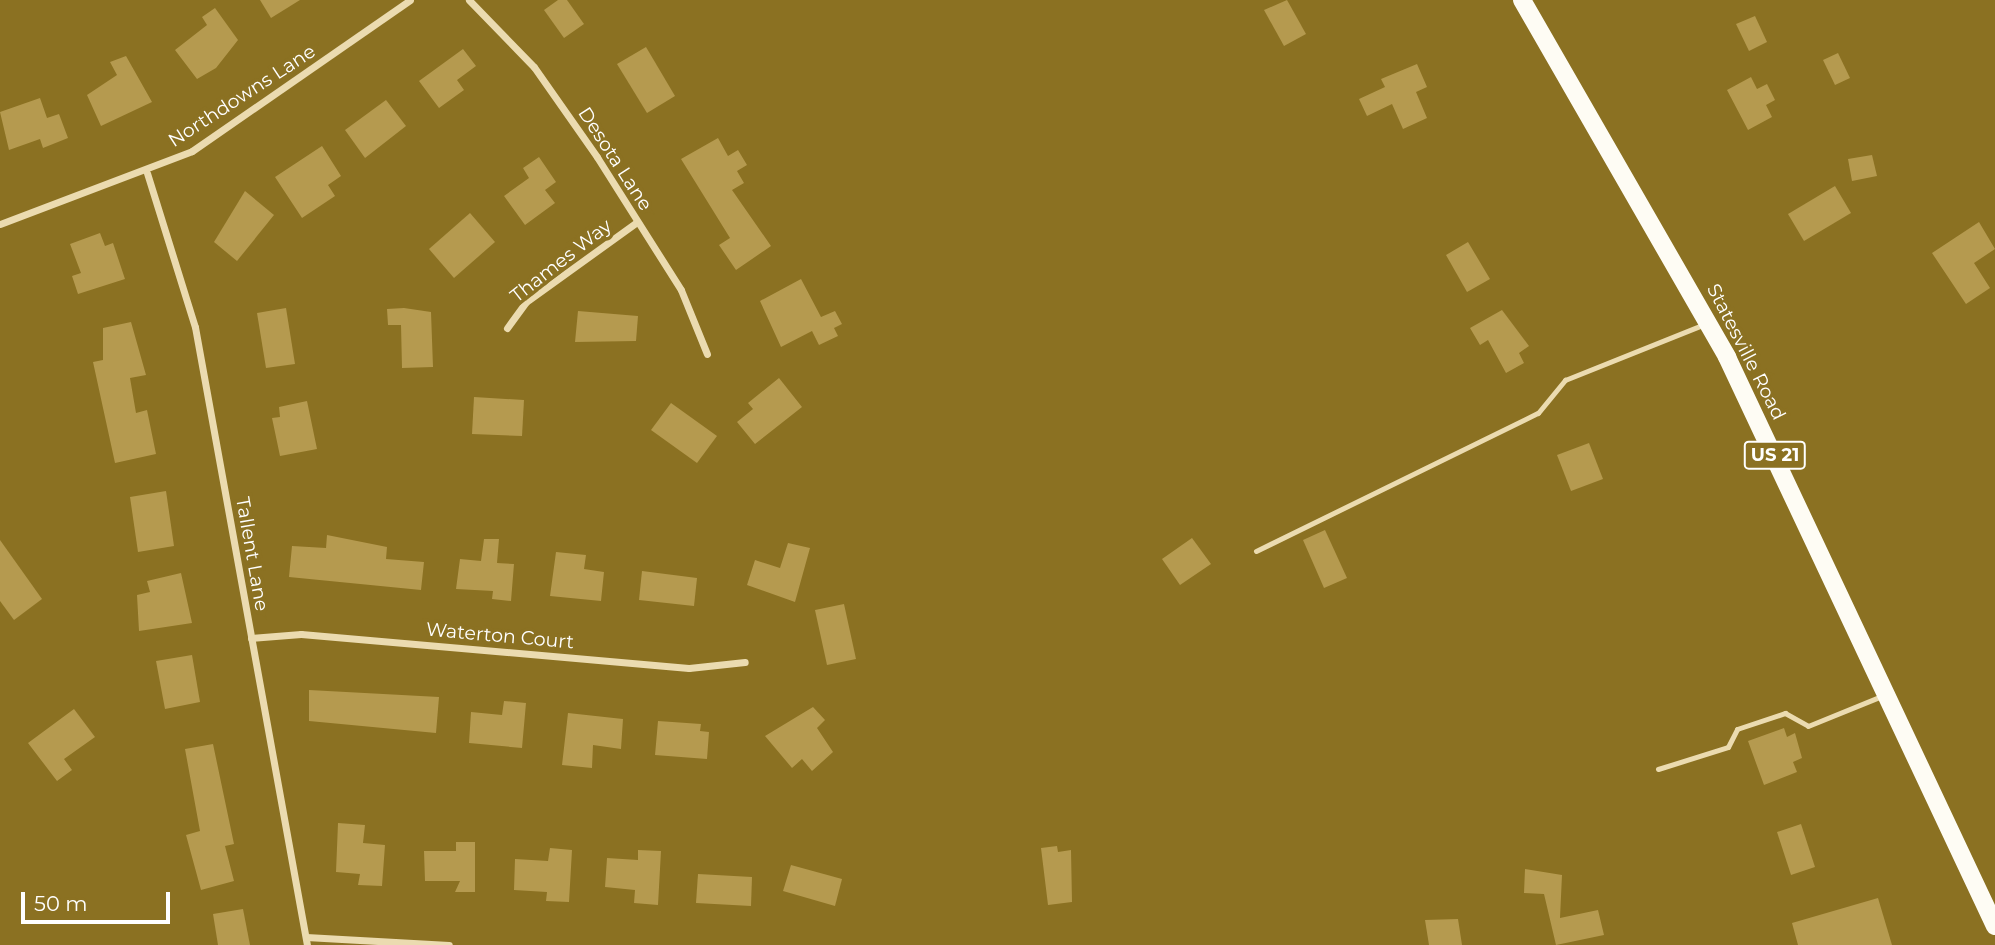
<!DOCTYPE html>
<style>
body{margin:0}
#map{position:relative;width:1995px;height:945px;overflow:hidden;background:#8b7122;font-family:Montserrat,sans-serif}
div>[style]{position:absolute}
.building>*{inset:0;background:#b59a4f}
.service>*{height:5px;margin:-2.5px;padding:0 2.5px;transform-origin:2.5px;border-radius:2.5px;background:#ebdbb0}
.minor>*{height:7px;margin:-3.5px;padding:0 3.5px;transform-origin:3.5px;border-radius:3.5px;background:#ebdbb0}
.primary>*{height:18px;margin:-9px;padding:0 9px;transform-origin:9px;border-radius:9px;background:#fefcf4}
span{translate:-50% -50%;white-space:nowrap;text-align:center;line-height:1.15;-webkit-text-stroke:7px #8b7122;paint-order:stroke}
.shield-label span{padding:2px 5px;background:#8b7122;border:2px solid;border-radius:5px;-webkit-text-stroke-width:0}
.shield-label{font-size:18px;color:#fff;font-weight:700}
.street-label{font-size:19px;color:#fff}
.scale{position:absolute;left:21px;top:892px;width:149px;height:32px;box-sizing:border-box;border:4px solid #fff;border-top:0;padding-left:9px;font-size:21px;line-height:24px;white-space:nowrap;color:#fff;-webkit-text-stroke:5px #8b7122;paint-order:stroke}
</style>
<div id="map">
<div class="building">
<div style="clip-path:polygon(260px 0,300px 0,271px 18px)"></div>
<div style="clip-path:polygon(558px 0,567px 0,584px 24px,564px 38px,544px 10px)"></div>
<div style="clip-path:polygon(1287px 0,1306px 34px,1284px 46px,1264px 10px)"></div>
<div style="clip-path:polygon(215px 8px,238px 40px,216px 68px,197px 79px,175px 50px,207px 25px,202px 17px)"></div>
<div style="clip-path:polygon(1755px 16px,1767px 42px,1749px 51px,1736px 24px)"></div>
<div style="clip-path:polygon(646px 47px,675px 96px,647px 113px,617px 64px)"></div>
<div style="clip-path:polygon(463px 49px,476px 66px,457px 80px,464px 90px,439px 108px,419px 81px)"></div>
<div style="clip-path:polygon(1838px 53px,1850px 78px,1835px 85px,1823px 60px)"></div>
<div style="clip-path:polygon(126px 56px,152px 102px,101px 126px,87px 95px,117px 75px,110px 62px)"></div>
<div style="clip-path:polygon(1417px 64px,1427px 87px,1416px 92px,1427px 118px,1403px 129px,1392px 104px,1367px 116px,1359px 99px,1385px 87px,1381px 79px)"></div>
<div style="clip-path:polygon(1751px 77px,1757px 89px,1767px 84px,1775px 100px,1766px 105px,1772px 117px,1748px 130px,1727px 90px)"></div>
<div style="clip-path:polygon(40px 98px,47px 118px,59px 114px,68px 138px,43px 148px,40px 139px,9px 150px,0 112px)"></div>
<div style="clip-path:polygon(386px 100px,406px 126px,365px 158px,345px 130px)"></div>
<div style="clip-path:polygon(718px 138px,728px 156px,738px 150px,747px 165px,737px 171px,744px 183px,732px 190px,771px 246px,736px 270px,719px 245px,730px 238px,681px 159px)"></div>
<div style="clip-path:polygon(322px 146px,341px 176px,328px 185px,335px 196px,302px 218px,275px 177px)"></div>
<div style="clip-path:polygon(1872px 155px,1877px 176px,1852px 181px,1848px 159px)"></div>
<div style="clip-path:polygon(539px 157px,556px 182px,545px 190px,555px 203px,525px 225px,504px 196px,529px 178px,523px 168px)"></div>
<div style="clip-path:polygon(1835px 186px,1851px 213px,1804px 241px,1788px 214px)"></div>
<div style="clip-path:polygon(245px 191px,274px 215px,237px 261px,214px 242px)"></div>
<div style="clip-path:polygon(470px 213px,495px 242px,454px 278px,429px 249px)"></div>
<div style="clip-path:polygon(1979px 222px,1995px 249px,1974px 263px,1990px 288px,1966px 304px,1932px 253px)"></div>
<div style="clip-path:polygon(100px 233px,105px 246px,113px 243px,125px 279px,78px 294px,72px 276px,81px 273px,70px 244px)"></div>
<div style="clip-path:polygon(1468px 242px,1490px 279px,1467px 292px,1446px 255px)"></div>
<div style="clip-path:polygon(801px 279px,821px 317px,835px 311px,842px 324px,834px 328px,838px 336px,819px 345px,812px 331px,781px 347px,760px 301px)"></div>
<div style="clip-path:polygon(286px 308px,295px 364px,266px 368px,257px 313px)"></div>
<div style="clip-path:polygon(404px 308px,431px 312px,433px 367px,402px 368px,401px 325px,388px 325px,387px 309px)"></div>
<div style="clip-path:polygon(1502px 310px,1529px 346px,1519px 353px,1524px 363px,1506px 373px,1488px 340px,1480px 345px,1470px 328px)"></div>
<div style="clip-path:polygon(578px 311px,638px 316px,636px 341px,575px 342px)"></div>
<div style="clip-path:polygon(131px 322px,146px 375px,130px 378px,136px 413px,147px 410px,156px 454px,115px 463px,93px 362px,103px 360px,103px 328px)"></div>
<div style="clip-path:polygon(779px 378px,802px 407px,755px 444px,737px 422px,753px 409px,748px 403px)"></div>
<div style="clip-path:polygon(474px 397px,524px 400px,522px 436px,472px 434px)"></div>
<div style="clip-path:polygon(307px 401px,317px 449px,280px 456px,272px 418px,280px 417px,279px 407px)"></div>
<div style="clip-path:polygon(671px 403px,717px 436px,697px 463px,651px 430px)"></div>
<div style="clip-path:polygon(1589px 443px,1603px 479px,1571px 491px,1557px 455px)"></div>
<div style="clip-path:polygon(166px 491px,174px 546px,138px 552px,130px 497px)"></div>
<div style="clip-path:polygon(1325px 530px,1347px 578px,1324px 588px,1303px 540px)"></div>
<div style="clip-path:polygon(327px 535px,387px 547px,386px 559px,424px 562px,421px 590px,289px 577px,292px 546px,326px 548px)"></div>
<div style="clip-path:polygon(1192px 538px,1211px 564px,1180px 585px,1162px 559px)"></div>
<div style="clip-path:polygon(484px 539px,499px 539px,497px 563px,514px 564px,511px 601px,492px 599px,493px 591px,456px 589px,460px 559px,481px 561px)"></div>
<div style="clip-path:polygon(0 540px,42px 599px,14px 620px,0 601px)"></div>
<div style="clip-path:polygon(788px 543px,810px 548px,795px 602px,747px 585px,755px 560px,780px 568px)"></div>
<div style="clip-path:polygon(556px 552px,586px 555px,584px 569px,604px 572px,601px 601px,550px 596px)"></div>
<div style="clip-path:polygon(642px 571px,697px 578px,694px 606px,639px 600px)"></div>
<div style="clip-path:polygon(181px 573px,192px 623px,139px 631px,137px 595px,150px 592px,147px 581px)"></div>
<div style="clip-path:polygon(844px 604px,856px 659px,827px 665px,815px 610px)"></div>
<div style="clip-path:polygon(192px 655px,200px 702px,165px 709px,156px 661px)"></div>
<div style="clip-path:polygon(309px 690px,439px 697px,436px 733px,309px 721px)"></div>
<div style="clip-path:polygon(504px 701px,526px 703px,522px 748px,469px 743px,471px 712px,502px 715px)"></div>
<div style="clip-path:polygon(813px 707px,825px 720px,817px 728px,833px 752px,812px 771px,802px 759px,792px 768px,765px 736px)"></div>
<div style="clip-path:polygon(74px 709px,95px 737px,64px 759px,72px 770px,57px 781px,28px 743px)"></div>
<div style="clip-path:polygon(568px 713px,623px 719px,621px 749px,593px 745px,592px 768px,562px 765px)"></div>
<div style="clip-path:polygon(658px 721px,701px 724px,700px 731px,709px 732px,707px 759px,655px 755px)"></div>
<div style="clip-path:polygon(1784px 728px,1787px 737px,1795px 733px,1802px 758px,1793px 762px,1797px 772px,1764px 785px,1748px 741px)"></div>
<div style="clip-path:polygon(213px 744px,234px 844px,225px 846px,234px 881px,201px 890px,186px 835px,200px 831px,185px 749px)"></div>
<div style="clip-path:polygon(338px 823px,365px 825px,363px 843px,385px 845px,382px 886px,358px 885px,360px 874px,336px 872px)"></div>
<div style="clip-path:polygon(1801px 824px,1815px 867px,1791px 875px,1777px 832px)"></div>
<div style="clip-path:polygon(456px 842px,475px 842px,475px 892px,455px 892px,460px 881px,425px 881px,424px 851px,456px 851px)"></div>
<div style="clip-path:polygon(1057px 846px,1058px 852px,1071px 850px,1072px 902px,1048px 905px,1041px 848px)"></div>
<div style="clip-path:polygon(550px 848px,572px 850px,569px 902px,546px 901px,547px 892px,514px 890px,515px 859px,548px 861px)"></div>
<div style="clip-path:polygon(638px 850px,661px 851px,658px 905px,634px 903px,635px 890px,605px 887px,607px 858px,638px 860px)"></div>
<div style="clip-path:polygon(791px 865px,842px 879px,835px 906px,783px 891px)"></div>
<div style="clip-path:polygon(1525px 869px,1562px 875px,1560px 918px,1598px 910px,1604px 935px,1556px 945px,1544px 894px,1524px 893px)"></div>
<div style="clip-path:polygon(698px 874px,752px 877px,751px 906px,696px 903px)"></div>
<div style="clip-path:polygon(1878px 898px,1892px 945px,1798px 945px,1792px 923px)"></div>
<div style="clip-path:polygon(243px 909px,250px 945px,218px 945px,213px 914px)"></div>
<div style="clip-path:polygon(1458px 919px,1462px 945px,1429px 945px,1425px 920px)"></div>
</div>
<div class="service">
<div style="left:1256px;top:551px;width:314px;rotate:-26.1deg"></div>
<div style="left:1538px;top:413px;width:43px;rotate:-50.7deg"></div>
<div style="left:1565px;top:380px;width:151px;rotate:-21.8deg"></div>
<div style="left:1658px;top:769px;width:73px;rotate:-17.4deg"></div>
<div style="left:1728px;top:747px;width:20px;rotate:-63deg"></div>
<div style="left:1737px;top:729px;width:51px;rotate:-18.4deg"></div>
<div style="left:1785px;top:713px;width:26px;rotate:29deg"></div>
<div style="left:1808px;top:726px;width:80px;rotate:-22.1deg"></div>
</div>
<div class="minor">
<div style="left:469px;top:0;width:93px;rotate:45.9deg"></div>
<div style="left:534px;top:67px;width:110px;rotate:55deg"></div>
<div style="left:597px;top:157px;width:157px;rotate:57.7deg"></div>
<div style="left:681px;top:290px;width:69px;rotate:67.9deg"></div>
<div style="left:147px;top:173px;width:161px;rotate:72.7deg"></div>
<div style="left:195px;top:327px;width:628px;rotate:79.73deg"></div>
<div style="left:0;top:224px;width:205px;rotate:-20.8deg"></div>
<div style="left:192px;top:151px;width:265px;rotate:-34.7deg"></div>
<div style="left:507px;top:328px;width:32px;rotate:-54deg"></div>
<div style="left:526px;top:302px;width:137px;rotate:-35.8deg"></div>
<div style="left:251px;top:638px;width:50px;rotate:-4.6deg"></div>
<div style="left:301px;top:634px;width:389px;rotate:5deg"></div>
<div style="left:689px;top:668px;width:56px;rotate:-6.1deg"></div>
<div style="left:306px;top:937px;width:143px;rotate:3.2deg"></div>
</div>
<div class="primary">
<div style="left:1522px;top:0;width:412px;rotate:60.1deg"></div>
<div style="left:1727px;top:357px;width:629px;rotate:64.78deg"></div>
</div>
<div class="shield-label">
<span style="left:1775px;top:455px">US 21</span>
</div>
<div class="street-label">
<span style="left:242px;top:96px;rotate:-33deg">Northdowns Lane</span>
<span style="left:615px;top:159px;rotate:57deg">Desota Lane</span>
<span style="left:561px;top:261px;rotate:-38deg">Thames Way</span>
<span style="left:1746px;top:352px;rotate:63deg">Statesville Road</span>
<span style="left:252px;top:554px;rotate:80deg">Tallent Lane</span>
<span style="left:500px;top:636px;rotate:5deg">Waterton Court</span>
</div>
<div class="scale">50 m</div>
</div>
